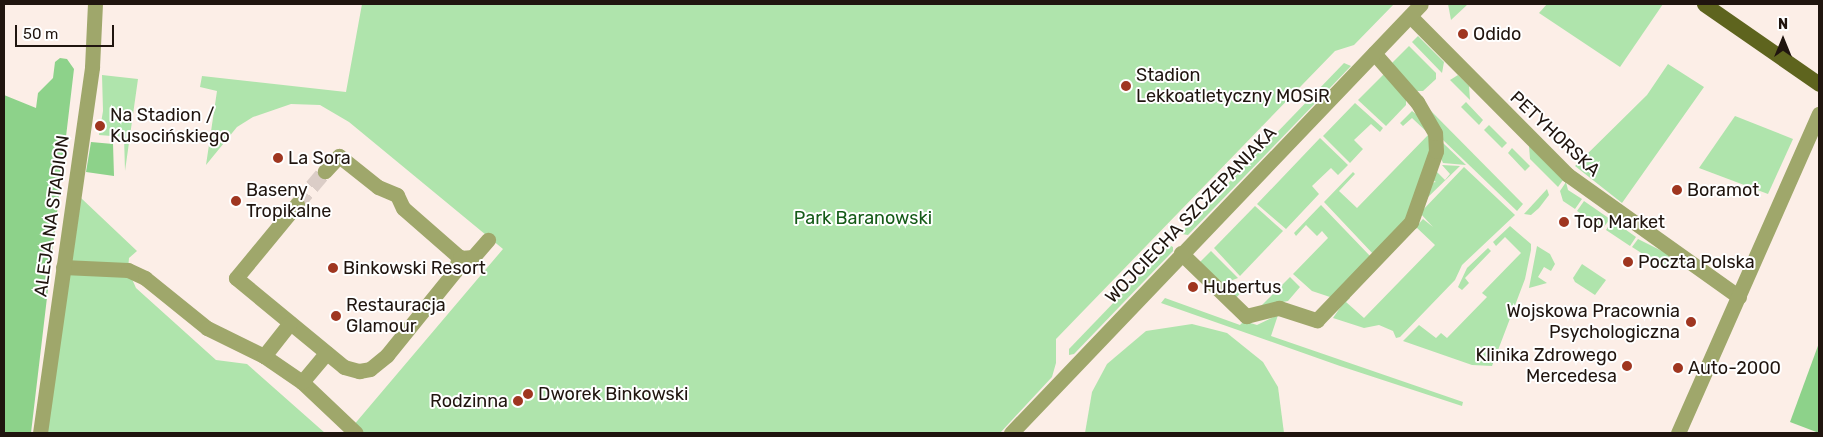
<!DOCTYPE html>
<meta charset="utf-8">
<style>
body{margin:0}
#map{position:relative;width:1823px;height:437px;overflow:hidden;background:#fceee7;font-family:Rubik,sans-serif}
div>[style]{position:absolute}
.green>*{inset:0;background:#afe4ac}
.forest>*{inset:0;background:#8dd28a}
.minor-tunnel>*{height:15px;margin-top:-7.5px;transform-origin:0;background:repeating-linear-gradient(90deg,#dbcdc7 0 15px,transparent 0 23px)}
.minor>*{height:15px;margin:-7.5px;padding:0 7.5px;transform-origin:7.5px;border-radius:7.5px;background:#9fa76b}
.major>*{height:15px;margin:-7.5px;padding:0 7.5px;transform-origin:7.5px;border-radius:7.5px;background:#5e641e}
.dots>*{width:14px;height:14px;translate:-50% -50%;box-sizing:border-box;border:2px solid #fff;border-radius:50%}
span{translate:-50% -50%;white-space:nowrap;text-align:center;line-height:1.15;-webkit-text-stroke:4px #fff;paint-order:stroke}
.poi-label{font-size:18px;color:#20150f}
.left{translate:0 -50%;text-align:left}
.right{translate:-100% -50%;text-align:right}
.street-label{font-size:18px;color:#20150f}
.park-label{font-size:18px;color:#155b18}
.frame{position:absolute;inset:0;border:5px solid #20150f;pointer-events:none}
.north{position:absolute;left:1758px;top:15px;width:50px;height:50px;-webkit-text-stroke:4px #fff;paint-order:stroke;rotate:0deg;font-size:14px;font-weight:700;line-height:20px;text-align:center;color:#20150f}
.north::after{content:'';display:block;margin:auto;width:18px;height:22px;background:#20150f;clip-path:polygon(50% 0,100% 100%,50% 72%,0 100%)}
.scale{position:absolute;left:15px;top:25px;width:99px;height:22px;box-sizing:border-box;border:2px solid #20150f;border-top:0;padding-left:6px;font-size:15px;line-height:18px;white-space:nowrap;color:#20150f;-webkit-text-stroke:4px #fff;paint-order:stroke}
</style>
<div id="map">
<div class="green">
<div style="clip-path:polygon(362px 4px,1394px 4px,1354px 45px,1335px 51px,1056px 339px,1056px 363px,1052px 377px,1000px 433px,347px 433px,503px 249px,349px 122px,320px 105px,291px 104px,253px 117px,237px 127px,206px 165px,217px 91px,200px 87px,202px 76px,346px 92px)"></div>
<div style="clip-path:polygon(1448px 4px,1468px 4px,1451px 20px)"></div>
<div style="clip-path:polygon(1547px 4px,1663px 4px,1620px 67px,1539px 13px)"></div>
<div style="clip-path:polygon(1418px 36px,1444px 62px,1442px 73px,1412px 42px)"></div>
<div style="clip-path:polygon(1409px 46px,1436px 73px,1436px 79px,1423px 91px,1417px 91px,1391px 64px)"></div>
<div style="clip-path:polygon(1344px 63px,1351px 66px,1188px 235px,1182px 234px,1186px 227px)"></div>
<div style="clip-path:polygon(1668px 64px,1704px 87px,1622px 203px,1575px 166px,1647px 95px)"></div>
<div style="clip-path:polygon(1386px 72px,1406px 99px,1406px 105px,1386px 126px,1358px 100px)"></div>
<div style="clip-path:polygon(102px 75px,138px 79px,125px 171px,124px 137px,99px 135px,103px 111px)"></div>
<div style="clip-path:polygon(1458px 75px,1469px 86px,1470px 100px,1450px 80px)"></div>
<div style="clip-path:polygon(1466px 102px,1483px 120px,1479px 125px,1461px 107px)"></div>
<div style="clip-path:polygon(1355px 103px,1383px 128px,1380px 132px,1371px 124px,1354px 140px,1363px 149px,1350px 163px,1323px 136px)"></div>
<div style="clip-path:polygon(1429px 109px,1523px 204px,1517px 211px,1442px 139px)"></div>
<div style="clip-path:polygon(1412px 111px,1421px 118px,1431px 133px,1431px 152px,1407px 222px,1374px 255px,1324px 202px,1353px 172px,1355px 174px,1339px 191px,1357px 208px,1429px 134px,1412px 118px,1403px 126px,1400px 123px)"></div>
<div style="clip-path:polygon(1735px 116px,1793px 139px,1768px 194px,1699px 168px)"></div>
<div style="clip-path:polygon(1489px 125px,1507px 143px,1502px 148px,1484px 130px)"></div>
<div style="clip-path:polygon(1320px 138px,1348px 165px,1338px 175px,1331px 168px,1312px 186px,1319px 194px,1286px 229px,1257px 204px)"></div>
<div style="clip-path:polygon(1443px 143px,1466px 165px,1443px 163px,1440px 156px)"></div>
<div style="clip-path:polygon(1529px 146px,1563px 180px,1558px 187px,1530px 159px)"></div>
<div style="clip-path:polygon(1512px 148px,1530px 166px,1525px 171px,1508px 153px)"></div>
<div style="clip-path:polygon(1442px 165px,1460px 166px,1425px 200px,1430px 183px,1436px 182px,1432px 180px,1436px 171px,1445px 180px,1450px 174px)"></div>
<div style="clip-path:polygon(1464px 167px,1515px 215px,1462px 265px,1455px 280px,1400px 337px,1396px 338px,1393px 331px,1379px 325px,1364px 328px,1333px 318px,1348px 296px,1350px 298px,1346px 302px,1364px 318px,1435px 245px,1416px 227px,1423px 219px,1433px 227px,1420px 213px)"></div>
<div style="clip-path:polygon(1566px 182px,1568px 190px,1582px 199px,1575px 209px,1563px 201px,1560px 191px)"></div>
<div style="clip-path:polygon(1547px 189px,1549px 195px,1539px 208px,1531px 215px,1524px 214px)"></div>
<div style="clip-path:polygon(81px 198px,137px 251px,129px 258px,128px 270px,136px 288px,216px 360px,247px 364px,325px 433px,47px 433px)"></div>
<div style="clip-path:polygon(1584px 201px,1610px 219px,1603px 228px,1577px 211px)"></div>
<div style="clip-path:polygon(1321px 205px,1371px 257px,1333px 298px,1312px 291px,1293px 274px,1328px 238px,1322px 231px,1317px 236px,1306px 225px,1296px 236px,1294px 233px)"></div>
<div style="clip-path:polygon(1255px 206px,1283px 231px,1240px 276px,1214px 248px)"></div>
<div style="clip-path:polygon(1612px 220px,1636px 237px,1630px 246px,1606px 230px)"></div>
<div style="clip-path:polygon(1510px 226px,1531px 244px,1531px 250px,1525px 279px,1492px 366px,1472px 365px,1403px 341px,1419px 325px,1436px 338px,1441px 333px,1447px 338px,1487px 297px,1482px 293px,1521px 253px,1505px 237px,1496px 246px,1493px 242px)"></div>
<div style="clip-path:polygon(1638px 239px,1668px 254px,1672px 266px,1660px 265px,1632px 247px)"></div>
<div style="clip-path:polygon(1169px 245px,1173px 247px,1173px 251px,1074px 354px,1069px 355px,1069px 349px)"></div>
<div style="clip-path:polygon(1537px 246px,1550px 254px,1555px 264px,1551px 271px,1544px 267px,1538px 277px,1547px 283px,1529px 288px)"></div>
<div style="clip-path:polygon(1488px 248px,1491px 251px,1465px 278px,1469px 283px,1462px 290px,1458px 287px,1467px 268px)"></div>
<div style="clip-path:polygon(1211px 251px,1238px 278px,1222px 284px,1198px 264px)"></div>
<div style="clip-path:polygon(1582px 264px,1606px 280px,1595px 295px,1575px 282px,1573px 278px)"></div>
<div style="clip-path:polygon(1290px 277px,1300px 287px,1288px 301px,1268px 305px,1255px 315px,1251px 316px,1247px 313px,1231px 298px,1243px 286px,1245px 288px,1235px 299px,1252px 315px)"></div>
<div style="clip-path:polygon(1165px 298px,1240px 325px,1244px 321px,1257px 325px,1278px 315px,1271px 336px,1463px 402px,1462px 406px,1340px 366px,1161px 303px)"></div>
<div style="clip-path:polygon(1192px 324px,1227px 333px,1263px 362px,1278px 387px,1284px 433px,1085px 433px,1092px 392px,1107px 364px,1146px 331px)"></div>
</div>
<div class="forest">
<div style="clip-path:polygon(60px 58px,67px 59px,74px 69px,31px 433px,4px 433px,4px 95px,36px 108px,38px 93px,53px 78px,55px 62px)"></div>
<div style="clip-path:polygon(91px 142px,113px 144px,114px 176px,86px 172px)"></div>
<div style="clip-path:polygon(1819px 343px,1819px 433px,1790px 422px)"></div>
</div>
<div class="minor-tunnel">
<div style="left:297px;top:204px;width:43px;rotate:-49.7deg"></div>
</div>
<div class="minor">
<div style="left:1410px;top:16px;width:224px;rotate:45.2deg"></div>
<div style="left:1568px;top:175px;width:210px;rotate:35.5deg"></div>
<div style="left:297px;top:204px;width:96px;rotate:129.5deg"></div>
<div style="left:236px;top:278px;width:140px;rotate:39.5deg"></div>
<div style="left:344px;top:367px;width:16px;rotate:15deg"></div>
<div style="left:359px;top:371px;width:11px;rotate:-10deg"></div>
<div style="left:370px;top:369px;width:22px;rotate:-39deg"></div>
<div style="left:387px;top:355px;width:108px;rotate:-51deg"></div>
<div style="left:455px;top:271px;width:15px;rotate:-74deg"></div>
<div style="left:459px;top:257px;width:74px;rotate:-138.8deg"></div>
<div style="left:403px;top:208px;width:14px;rotate:-115deg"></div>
<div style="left:397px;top:195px;width:21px;rotate:-157deg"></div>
<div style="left:378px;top:187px;width:50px;rotate:-141.5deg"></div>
<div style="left:339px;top:156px;width:21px;rotate:133deg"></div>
<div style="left:1181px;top:253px;width:91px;rotate:44.1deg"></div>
<div style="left:1246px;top:316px;width:34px;rotate:-14deg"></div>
<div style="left:1279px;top:308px;width:40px;rotate:18deg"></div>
<div style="left:1317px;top:320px;width:136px;rotate:-46.2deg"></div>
<div style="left:1411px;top:222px;width:75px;rotate:-70.6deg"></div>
<div style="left:1436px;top:151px;width:18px;rotate:-93deg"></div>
<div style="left:1435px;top:133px;width:36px;rotate:-120deg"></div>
<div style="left:1417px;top:102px;width:65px;rotate:-131.3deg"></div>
<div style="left:460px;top:258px;width:13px;rotate:-4deg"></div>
<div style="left:473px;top:257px;width:23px;rotate:-49deg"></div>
<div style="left:63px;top:267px;width:65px;rotate:2.6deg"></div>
<div style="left:128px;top:270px;width:19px;rotate:25deg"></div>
<div style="left:145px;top:278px;width:80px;rotate:38.9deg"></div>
<div style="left:207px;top:328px;width:64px;rotate:26.2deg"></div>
<div style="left:264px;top:356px;width:46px;rotate:34.4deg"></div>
<div style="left:302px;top:382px;width:74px;rotate:43.4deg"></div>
<div style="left:264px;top:356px;width:42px;rotate:-51.8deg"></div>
<div style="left:302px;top:382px;width:38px;rotate:-50deg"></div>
<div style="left:40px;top:433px;width:370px;rotate:-81.9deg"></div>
<div style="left:92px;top:67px;width:63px;rotate:-87.3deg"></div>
<div style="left:1011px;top:433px;width:593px;rotate:-46.3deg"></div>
<div style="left:1678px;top:433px;width:349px;rotate:-66.2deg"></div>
</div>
<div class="major">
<div style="left:1704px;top:4px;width:140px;rotate:34.8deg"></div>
</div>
<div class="dots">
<div style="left:1463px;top:34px;background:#9f3620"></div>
<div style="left:1126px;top:86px;background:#9f3620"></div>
<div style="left:100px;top:126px;background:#9f3620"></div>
<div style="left:278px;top:158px;background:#9f3620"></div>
<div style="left:1677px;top:190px;background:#9f3620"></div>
<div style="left:236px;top:201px;background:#9f3620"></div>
<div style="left:1564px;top:222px;background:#9f3620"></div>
<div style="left:1628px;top:262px;background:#9f3620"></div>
<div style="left:333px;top:268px;background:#9f3620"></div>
<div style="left:1193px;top:287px;background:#9f3620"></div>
<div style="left:336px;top:316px;background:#9f3620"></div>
<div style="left:1691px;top:322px;background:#9f3620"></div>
<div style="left:1627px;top:366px;background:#9f3620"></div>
<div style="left:1678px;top:368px;background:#9f3620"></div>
<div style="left:528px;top:394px;background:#9f3620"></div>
<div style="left:518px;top:401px;background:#9f3620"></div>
</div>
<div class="poi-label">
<span class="left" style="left:1473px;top:34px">Odido</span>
<span class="left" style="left:1136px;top:86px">Stadion<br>Lekkoatletyczny MOSiR</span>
<span class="left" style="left:110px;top:126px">Na Stadion /<br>Kusocińskiego</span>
<span class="left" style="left:288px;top:158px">La Sora</span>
<span class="left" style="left:1687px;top:190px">Boramot</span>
<span class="left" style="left:246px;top:201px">Baseny<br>Tropikalne</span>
<span class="left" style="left:1574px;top:222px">Top Market</span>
<span class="left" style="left:1638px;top:262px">Poczta Polska</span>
<span class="left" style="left:343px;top:268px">Binkowski Resort</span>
<span class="left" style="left:1203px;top:287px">Hubertus</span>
<span class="left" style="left:346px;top:316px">Restauracja<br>Glamour</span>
<span class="right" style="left:1680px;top:322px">Wojskowa Pracownia<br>Psychologiczna</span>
<span class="right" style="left:1617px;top:366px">Klinika Zdrowego<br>Mercedesa</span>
<span class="left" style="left:1688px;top:368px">Auto-2000</span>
<span class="left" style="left:538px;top:394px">Dworek Binkowski</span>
<span class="right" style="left:508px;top:401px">Rodzinna</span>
</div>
<div class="street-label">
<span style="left:1555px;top:134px;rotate:43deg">PETYHORSKA</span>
<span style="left:1191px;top:215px;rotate:-46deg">WOJCIECHA SZCZEPANIAKA</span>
<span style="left:52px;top:216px;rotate:-82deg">ALEJA NA STADION</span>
</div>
<div class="park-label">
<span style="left:863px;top:218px">Park Baranowski</span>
</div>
<div class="frame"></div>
<div class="north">N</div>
<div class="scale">50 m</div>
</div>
